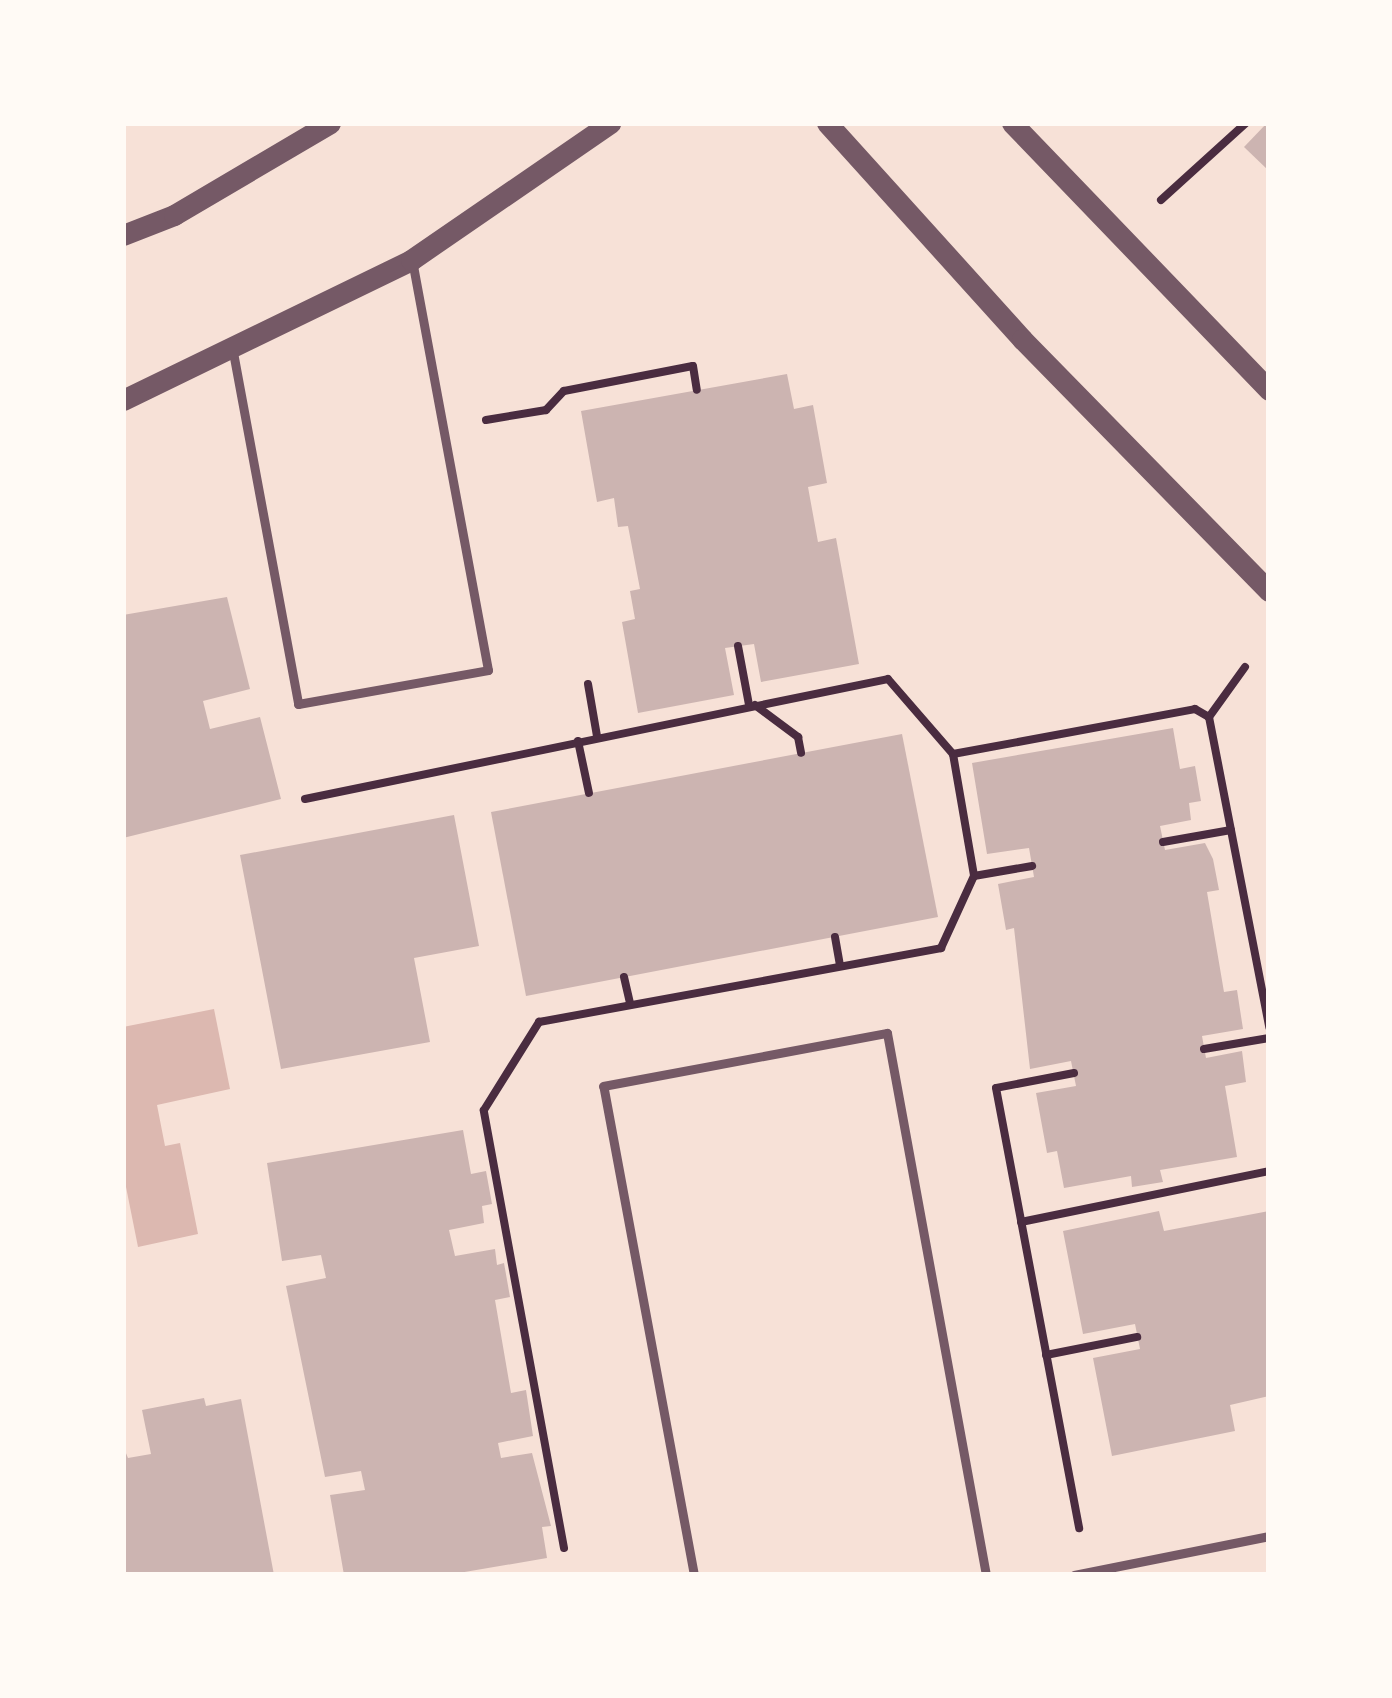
<!DOCTYPE html>
<style>
body{margin:0}
#map{position:relative;width:1392px;height:1698px;overflow:hidden;background:#f7e1d7;font-family:"Varela Round",sans-serif}
div>[style]{position:absolute}
.water>*{inset:0;background:#dcb8b0}
.building>*{inset:0;background:#ccb4b1}
.path>*{height:8px;margin:-4px;padding:0 4px;transform-origin:4px;border-radius:4px;background:#4a2c40}
.service>*{height:9px;margin:-4.5px;padding:0 4.5px;transform-origin:4.5px;border-radius:4.5px;background:#755966}
.tertiary>*{height:21px;margin:-10.5px;padding:0 10.5px;transform-origin:10.5px;border-radius:10.5px;background:#755966}
span{translate:-50% -50%;white-space:nowrap;text-align:center;line-height:1.15;-webkit-text-stroke:12px #fffaf5;paint-order:stroke}
.frame{position:absolute;inset:0;border:126px solid #fffaf5;pointer-events:none}
</style>
<div id="map">
<div class="water">
<div style="clip-path:polygon(214px 1009px,230px 1089px,157px 1105px,165px 1146px,180px 1143px,198px 1234px,138px 1247px,123px 1172px,123px 1027px)"></div>
</div>
<div class="building">
<div style="clip-path:polygon(1267px 123px,1269px 123px,1269px 171px,1244px 147px)"></div>
<div style="clip-path:polygon(787px 374px,794px 409px,813px 405px,827px 483px,808px 487px,818px 542px,836px 538px,859px 664px,761px 682px,754px 644px,725px 648px,734px 695px,638px 713px,622px 622px,635px 619px,630px 591px,640px 589px,628px 526px,618px 527px,614px 498px,597px 502px,581px 411px)"></div>
<div style="clip-path:polygon(227px 597px,250px 689px,203px 701px,210px 729px,260px 717px,281px 799px,123px 838px,123px 615px)"></div>
<div style="clip-path:polygon(1173px 728px,1180px 769px,1195px 766px,1201px 801px,1189px 803px,1191px 820px,1160px 826px,1165px 850px,1205px 843px,1213px 859px,1219px 890px,1207px 892px,1224px 992px,1237px 990px,1243px 1029px,1202px 1036px,1206px 1058px,1242px 1051px,1246px 1082px,1225px 1086px,1237px 1157px,1160px 1170px,1163px 1182px,1132px 1187px,1131px 1176px,1064px 1188px,1057px 1151px,1047px 1153px,1036px 1093px,1076px 1086px,1071px 1061px,1030px 1069px,1014px 928px,1006px 930px,998px 884px,1034px 877px,1029px 848px,987px 854px,972px 763px)"></div>
<div style="clip-path:polygon(902px 734px,938px 917px,526px 996px,491px 812px)"></div>
<div style="clip-path:polygon(454px 815px,479px 946px,414px 958px,430px 1042px,281px 1069px,240px 855px)"></div>
<div style="clip-path:polygon(463px 1130px,471px 1174px,486px 1171px,492px 1204px,482px 1206px,484px 1223px,449px 1230px,455px 1256px,495px 1249px,497px 1265px,504px 1263px,510px 1297px,495px 1300px,511px 1393px,526px 1390px,533px 1436px,498px 1443px,501px 1458px,532px 1453px,551px 1526px,542px 1527px,547px 1558px,447px 1575px,344px 1575px,330px 1495px,365px 1490px,361px 1471px,325px 1477px,286px 1286px,326px 1278px,321px 1255px,282px 1261px,267px 1163px)"></div>
<div style="clip-path:polygon(1159px 1211px,1164px 1231px,1269px 1211px,1269px 1396px,1230px 1405px,1235px 1431px,1112px 1456px,1093px 1358px,1140px 1349px,1135px 1324px,1083px 1334px,1063px 1231px)"></div>
<div style="clip-path:polygon(204px 1398px,206px 1406px,241px 1399px,274px 1575px,123px 1575px,123px 1446px,128px 1458px,151px 1454px,142px 1410px)"></div>
</div>
<div class="path">
<div style="left:1161px;top:200px;width:115px;rotate:-42.2deg"></div>
<div style="left:486px;top:420px;width:61px;rotate:-9.5deg"></div>
<div style="left:546px;top:410px;width:26px;rotate:-47deg"></div>
<div style="left:564px;top:391px;width:131px;rotate:-11deg"></div>
<div style="left:693px;top:366px;width:24px;rotate:81deg"></div>
<div style="left:738px;top:646px;width:60px;rotate:79.4deg"></div>
<div style="left:1245px;top:667px;width:62px;rotate:125.8deg"></div>
<div style="left:1209px;top:717px;width:316px;rotate:79deg"></div>
<div style="left:588px;top:684px;width:53px;rotate:80.2deg"></div>
<div style="left:755px;top:705px;width:54px;rotate:36.7deg"></div>
<div style="left:798px;top:737px;width:16px;rotate:79deg"></div>
<div style="left:578px;top:741px;width:53px;rotate:78.1deg"></div>
<div style="left:953px;top:754px;width:246px;rotate:-10.5deg"></div>
<div style="left:1195px;top:709px;width:16px;rotate:30deg"></div>
<div style="left:305px;top:799px;width:595px;rotate:-11.63deg"></div>
<div style="left:888px;top:679px;width:99px;rotate:49.1deg"></div>
<div style="left:953px;top:754px;width:124px;rotate:80.2deg"></div>
<div style="left:1163px;top:842px;width:69px;rotate:-10deg"></div>
<div style="left:835px;top:937px;width:28px;rotate:80deg"></div>
<div style="left:624px;top:977px;width:28px;rotate:77deg"></div>
<div style="left:1204px;top:1049px;width:66px;rotate:-9.6deg"></div>
<div style="left:1074px;top:1073px;width:79px;rotate:169.1deg"></div>
<div style="left:996px;top:1088px;width:448px;rotate:79.3deg"></div>
<div style="left:1021px;top:1222px;width:253px;rotate:-11.6deg"></div>
<div style="left:1046px;top:1355px;width:93px;rotate:-11.2deg"></div>
<div style="left:564px;top:1548px;width:445px;rotate:-100.4deg"></div>
<div style="left:484px;top:1110px;width:104px;rotate:-58deg"></div>
<div style="left:539px;top:1022px;width:409px;rotate:-10.4deg"></div>
<div style="left:941px;top:948px;width:79px;rotate:-65.4deg"></div>
<div style="left:974px;top:876px;width:59px;rotate:-9.8deg"></div>
</div>
<div class="service">
<div style="left:233px;top:352px;width:358px;rotate:79.5deg"></div>
<div style="left:298px;top:704px;width:193px;rotate:-10.1deg"></div>
<div style="left:488px;top:670px;width:416px;rotate:-100.5deg"></div>
<div style="left:694px;top:1575px;width:497px;rotate:-100.5deg"></div>
<div style="left:603px;top:1086px;width:289px;rotate:-10.6deg"></div>
<div style="left:887px;top:1033px;width:551px;rotate:79.65deg"></div>
<div style="left:1074px;top:1575px;width:199px;rotate:-11.3deg"></div>
</div>
<div class="tertiary">
<div style="left:827px;top:123px;width:291px;rotate:47.9deg"></div>
<div style="left:1022px;top:339px;width:353px;rotate:45.6deg"></div>
<div style="left:1012px;top:123px;width:371px;rotate:46.1deg"></div>
<div style="left:123px;top:235px;width:55px;rotate:-21.4deg"></div>
<div style="left:174px;top:215px;width:181px;rotate:-30.5deg"></div>
<div style="left:123px;top:400px;width:320px;rotate:-25.9deg"></div>
<div style="left:411px;top:260px;width:242px;rotate:-34.5deg"></div>
</div>
<div class="frame"></div>
</div>
